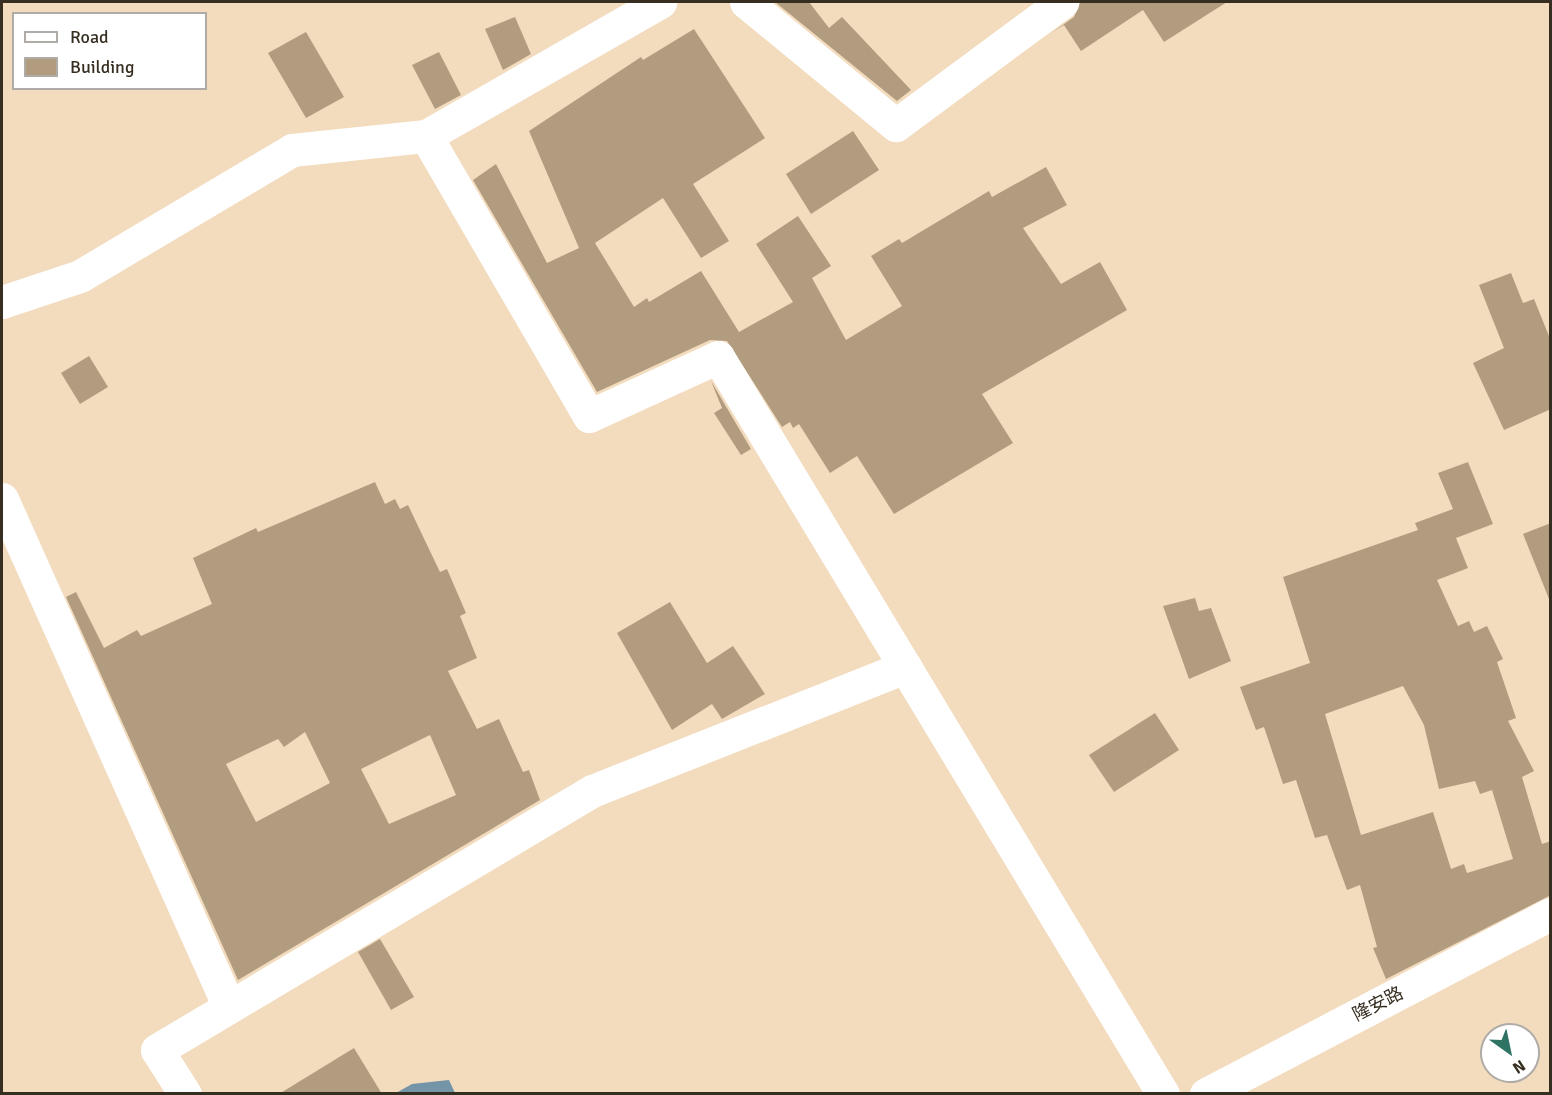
<!DOCTYPE html>
<meta charset="utf-8">
<style>
body{margin:0}
#map{position:relative;width:1552px;height:1095px;overflow:hidden;background:#f3dbbd;font-family:Signika,"Noto Sans SC",sans-serif}
div>[style]{position:absolute}
.water>*{inset:0;background:#7494a7}
.building>*{inset:0;background:#b29c80}
.street>*{height:33px;margin:-16.5px;padding:0 16.5px;transform-origin:16.5px;border-radius:16.5px;background:#fff}
.secondary>*{height:33px;margin:-16.5px;padding:0 16.5px;transform-origin:16.5px;border-radius:16.5px;background:#fff}
span{translate:-50% -50%;white-space:nowrap;text-align:center;line-height:1.15;-webkit-text-stroke:4.5px #fff;paint-order:stroke}
.street-label{font-size:18px;color:#372e22}
.frame{position:absolute;inset:0;border:3px solid #372e22;pointer-events:none}
.legend{position:absolute;left:12px;top:12px;width:195px;height:78px;box-sizing:border-box;background:#fff;border:2px solid #afaba7;margin:0;padding:8px 10px;list-style:none;font-size:18px;color:#372e22}
.legend li{display:flex;align-items:center;gap:12px;height:30px}
.legend b{width:30px;border:2px solid #afaba7}
.north{position:absolute;left:1480px;top:1023px;width:60px;height:60px;box-sizing:border-box;background:#fff;border:2px solid #afaba7;border-radius:50%;rotate:147deg;font-size:16px;font-weight:700;line-height:24px;text-align:center;color:#372e22}
.north::after{content:'';display:block;margin:auto;width:21px;height:27px;background:#2f7365;clip-path:polygon(50% 0,100% 100%,50% 72%,0 100%)}
</style>
<div id="map">
<div class="water">
<div style="clip-path:polygon(449px 1080px,455px 1093px,396px 1093px,412px 1084px)"></div>
</div>
<div class="building">
<div style="clip-path:polygon(775px 2px,809px 2px,829px 28px,842px 17px,911px 90px,897px 101px)"></div>
<div style="clip-path:polygon(1080px 2px,1227px 2px,1164px 42px,1143px 10px,1081px 51px,1064px 25px,1053px 32px,1074px 17px)"></div>
<div style="clip-path:polygon(515px 17px,531px 54px,503px 70px,485px 29px)"></div>
<div style="clip-path:polygon(694px 29px,765px 138px,693px 184px,729px 241px,701px 258px,663px 198px,595px 243px,634px 307px,647px 298px,649px 302px,701px 271px,739px 332px,793px 302px,756px 244px,798px 216px,831px 266px,812px 278px,846px 340px,902px 306px,871px 256px,899px 239px,902px 243px,989px 191px,992px 197px,1046px 167px,1067px 205px,1023px 228px,1061px 284px,1100px 262px,1127px 310px,982px 394px,1013px 443px,894px 514px,857px 456px,830px 473px,799px 424px,793px 428px,790px 422px,782px 427px,727px 341px,710px 340px,597px 392px,473px 180px,496px 164px,547px 263px,579px 248px,529px 131px,641px 57px,643px 60px)"></div>
<div style="clip-path:polygon(306px 32px,344px 97px,306px 118px,268px 53px)"></div>
<div style="clip-path:polygon(439px 52px,461px 95px,435px 109px,412px 65px)"></div>
<div style="clip-path:polygon(853px 131px,879px 170px,811px 214px,786px 174px)"></div>
<div style="clip-path:polygon(1511px 273px,1523px 303px,1534px 299px,1551px 341px,1551px 409px,1504px 430px,1473px 363px,1504px 348px,1479px 285px)"></div>
<div style="clip-path:polygon(89px 356px,108px 387px,80px 404px,61px 373px)"></div>
<div style="clip-path:polygon(711px 381px,751px 449px,741px 455px,714px 413px,722px 408px)"></div>
<div style="clip-path:polygon(evenodd,1468px 462px,1493px 524px,1456px 538px,1468px 568px,1437px 580px,1458px 626px,1469px 621px,1474px 632px,1487px 626px,1503px 659px,1497px 662px,1516px 718px,1508px 721px,1534px 771px,1522px 777px,1542px 844px,1551px 841px,1551px 895px,1386px 979px,1373px 948px,1377px 947px,1360px 885px,1347px 890px,1327px 835px,1315px 838px,1296px 780px,1283px 784px,1264px 727px,1256px 730px,1240px 687px,1310px 663px,1283px 577px,1418px 530px,1415px 523px,1453px 509px,1438px 473px,1468px 462px,1403px 686px,1424px 725px,1439px 789px,1475px 781px,1480px 794px,1492px 790px,1513px 859px,1467px 873px,1464px 864px,1451px 869px,1433px 812px,1361px 835px,1325px 714px,1403px 686px)"></div>
<div style="clip-path:polygon(evenodd,375px 482px,385px 504px,395px 499px,400px 509px,408px 505px,440px 572px,447px 569px,466px 613px,460px 616px,477px 658px,448px 671px,477px 729px,499px 719px,523px 772px,529px 770px,540px 800px,238px 980px,66px 597px,76px 592px,104px 648px,137px 630px,141px 636px,212px 604px,193px 558px,256px 528px,258px 532px,375px 482px,305px 732px,330px 783px,256px 822px,226px 764px,278px 739px,284px 747px,305px 732px,375px 482px,430px 735px,456px 795px,389px 824px,361px 769px,430px 735px)"></div>
<div style="clip-path:polygon(1551px 523px,1551px 599px,1549px 599px,1523px 534px)"></div>
<div style="clip-path:polygon(1195px 598px,1199px 611px,1211px 608px,1231px 661px,1189px 679px,1163px 606px)"></div>
<div style="clip-path:polygon(670px 602px,707px 663px,733px 646px,765px 694px,722px 719px,712px 704px,672px 730px,617px 633px)"></div>
<div style="clip-path:polygon(1155px 713px,1179px 750px,1114px 792px,1089px 755px)"></div>
<div style="clip-path:polygon(380px 939px,414px 997px,391px 1010px,358px 952px)"></div>
<div style="clip-path:polygon(354px 1048px,382px 1094px,279px 1094px)"></div>
</div>
<div class="street">
<div style="left:746px;top:2px;width:194px;rotate:39.4deg"></div>
<div style="left:896px;top:125px;width:207px;rotate:-36.5deg"></div>
<div style="left:426px;top:136px;width:270px;rotate:-29.8deg"></div>
<div style="left:2px;top:302px;width:82px;rotate:-18.4deg"></div>
<div style="left:80px;top:276px;width:247px;rotate:-30.7deg"></div>
<div style="left:292px;top:150px;width:135px;rotate:-6deg"></div>
<div style="left:426px;top:136px;width:324px;rotate:59.8deg"></div>
<div style="left:589px;top:416px;width:142px;rotate:-24.6deg"></div>
<div style="left:718px;top:357px;width:861px;rotate:58.88deg"></div>
<div style="left:2px;top:499px;width:556px;rotate:65.92deg"></div>
<div style="left:185px;top:1094px;width:52px;rotate:-122.5deg"></div>
<div style="left:157px;top:1050px;width:506px;rotate:-30.77deg"></div>
<div style="left:592px;top:791px;width:337px;rotate:-21.6deg"></div>
</div>
<div class="secondary">
<div style="left:1206px;top:1094px;width:388px;rotate:-27.6deg"></div>
</div>
<div class="street-label">
<span style="left:1378px;top:1004px;rotate:-27deg">隆安路</span>
</div>
<div class="frame"></div>
<ul class="legend">
<li><b style="height:8px;background:#fff"></b>Road</li>
<li><b style="height:16px;background:#b29c80"></b>Building</li>
</ul>
<div class="north">N</div>
</div>
